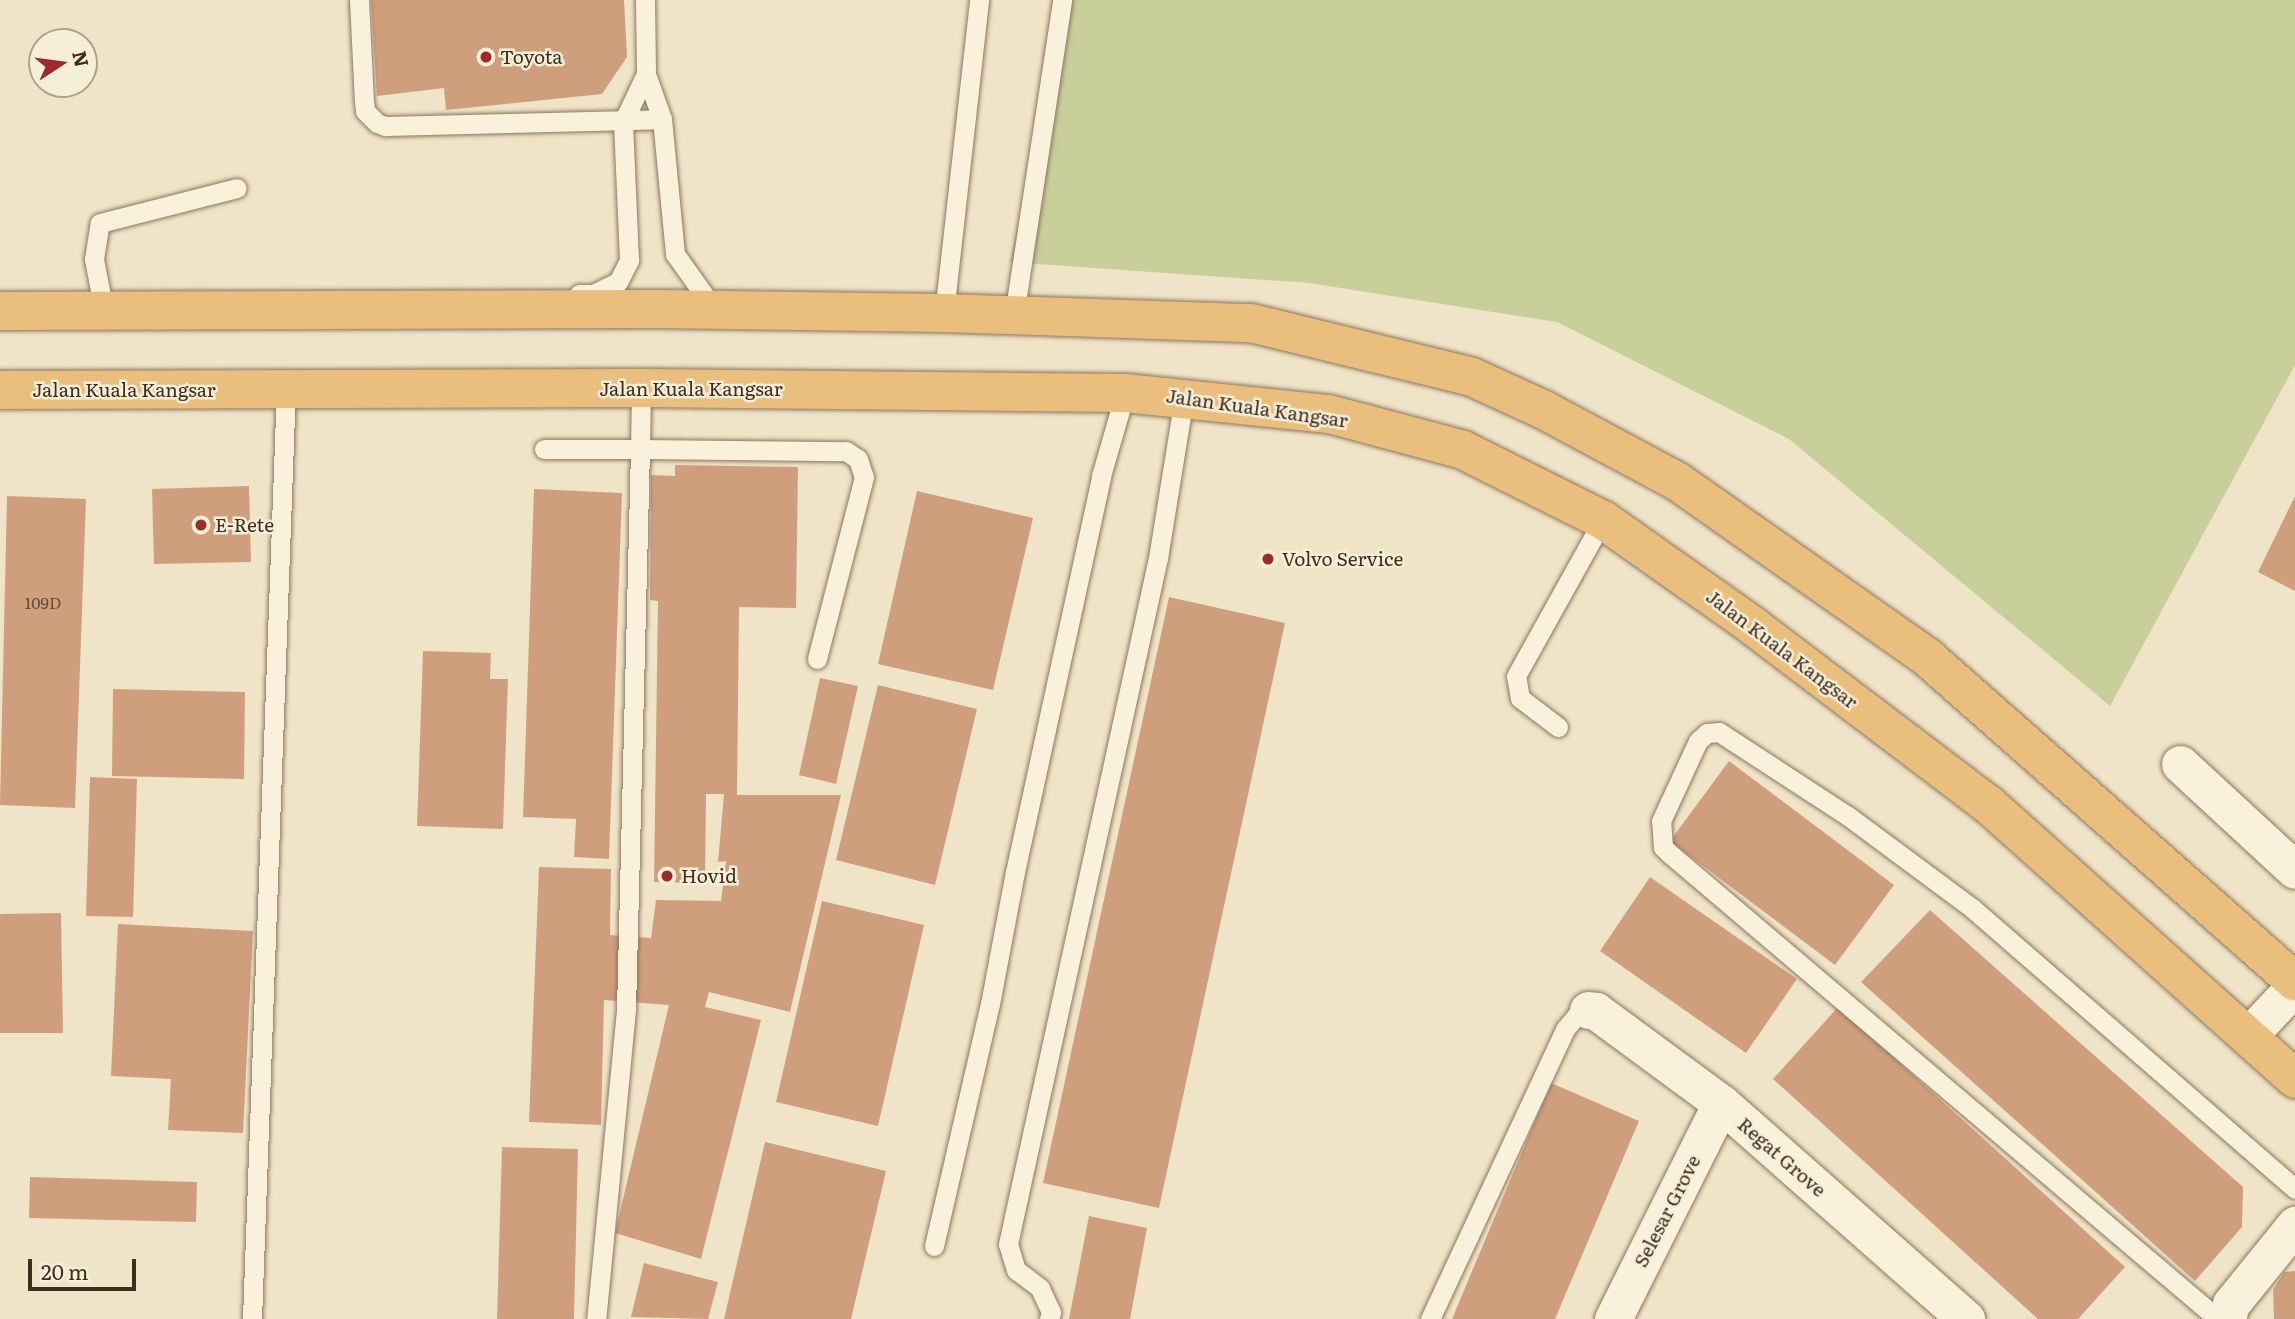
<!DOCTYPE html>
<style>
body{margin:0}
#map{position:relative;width:2295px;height:1319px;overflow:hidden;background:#f0e4c8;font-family:Literata,serif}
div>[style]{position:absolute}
.green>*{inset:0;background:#c9cf9b}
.building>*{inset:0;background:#cf9f7d}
.roads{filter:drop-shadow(0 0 2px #8d765c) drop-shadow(0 0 2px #8d765c)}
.service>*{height:19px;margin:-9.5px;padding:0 9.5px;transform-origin:9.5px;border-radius:9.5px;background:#faf1dc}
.minor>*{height:37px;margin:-18.5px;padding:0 18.5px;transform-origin:18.5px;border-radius:18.5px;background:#faf1dc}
.trunk>*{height:38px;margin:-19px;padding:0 19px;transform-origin:19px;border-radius:19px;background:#eabe7c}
.dots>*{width:19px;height:19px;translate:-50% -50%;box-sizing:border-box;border:4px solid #f7eed8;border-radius:50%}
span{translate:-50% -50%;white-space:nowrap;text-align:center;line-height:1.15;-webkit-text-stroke:5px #f7eed8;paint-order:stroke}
.number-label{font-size:16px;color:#624a37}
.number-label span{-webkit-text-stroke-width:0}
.poi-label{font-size:19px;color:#3d2e20}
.left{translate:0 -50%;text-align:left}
.street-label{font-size:19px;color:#3d2e20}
.north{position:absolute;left:28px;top:28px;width:70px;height:70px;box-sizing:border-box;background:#f7eed8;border:2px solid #ada18e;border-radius:50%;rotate:77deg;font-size:19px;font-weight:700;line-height:28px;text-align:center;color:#3d2e20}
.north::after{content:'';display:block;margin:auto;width:24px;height:32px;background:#9e2a2b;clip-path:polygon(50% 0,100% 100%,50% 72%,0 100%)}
.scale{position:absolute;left:28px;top:1259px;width:108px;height:32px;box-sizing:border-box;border:4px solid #3d2e20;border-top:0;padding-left:9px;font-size:21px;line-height:24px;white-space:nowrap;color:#3d2e20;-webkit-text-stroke:5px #f7eed8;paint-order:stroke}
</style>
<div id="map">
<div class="green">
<div style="clip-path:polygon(1067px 0,2295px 0,2295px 365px,2110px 706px,1789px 439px,1557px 322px,1309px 283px,1010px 262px)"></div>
</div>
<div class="building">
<div style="clip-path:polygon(371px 0,624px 0,627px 57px,602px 94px,446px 110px,444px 88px,377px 96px)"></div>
<div style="clip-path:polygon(675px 465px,798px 467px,796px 608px,739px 607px,737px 795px,841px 795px,790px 1012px,709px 992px,705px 1007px,761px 1020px,701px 1259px,615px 1233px,669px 1005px,604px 1000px,601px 1125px,529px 1122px,539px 867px,611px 869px,610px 935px,651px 938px,656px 900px,721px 901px,726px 861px,718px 862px,724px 794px,706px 794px,705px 883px,654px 882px,658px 601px,650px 600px,651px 475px,675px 476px)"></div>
<div style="clip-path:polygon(249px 486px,251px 562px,154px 564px,152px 489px)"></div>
<div style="clip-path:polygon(534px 489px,622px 493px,609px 859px,574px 857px,576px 819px,523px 817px)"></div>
<div style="clip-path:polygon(917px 491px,1033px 518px,993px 690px,878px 664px)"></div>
<div style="clip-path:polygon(7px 496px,86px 499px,75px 808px,0 805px)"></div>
<div style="clip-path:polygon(2295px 496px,2295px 591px,2258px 572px)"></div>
<div style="clip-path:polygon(1169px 597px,1285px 623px,1159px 1208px,1043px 1183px)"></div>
<div style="clip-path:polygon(423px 651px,491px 653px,490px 679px,508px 679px,503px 829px,417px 826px)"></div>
<div style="clip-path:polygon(820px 678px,858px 686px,836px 784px,799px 775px)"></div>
<div style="clip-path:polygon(878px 685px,977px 709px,935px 885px,836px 860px)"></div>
<div style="clip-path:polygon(113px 689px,245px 692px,244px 779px,112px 776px)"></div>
<div style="clip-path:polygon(1729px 761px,1894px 885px,1835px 965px,1670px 841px)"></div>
<div style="clip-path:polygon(90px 777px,137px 779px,133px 917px,86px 916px)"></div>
<div style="clip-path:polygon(1650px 877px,1797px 979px,1746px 1053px,1600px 951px)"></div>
<div style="clip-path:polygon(822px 901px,924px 925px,878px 1126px,776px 1102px)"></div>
<div style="clip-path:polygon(1930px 910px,2243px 1187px,2242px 1227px,2195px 1281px,1861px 982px)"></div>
<div style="clip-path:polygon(61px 913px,63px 1033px,0 1033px,0 914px)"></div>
<div style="clip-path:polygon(118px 924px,253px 931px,243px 1133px,168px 1130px,171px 1079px,111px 1076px)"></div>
<div style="clip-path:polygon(1838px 1007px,2125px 1267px,2078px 1319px,2038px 1319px,1773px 1079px)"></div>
<div style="clip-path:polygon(1551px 1083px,1639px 1121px,1555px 1319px,1452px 1319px)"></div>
<div style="clip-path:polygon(765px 1142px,886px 1171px,851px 1319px,724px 1319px)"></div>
<div style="clip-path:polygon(502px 1147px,578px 1149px,574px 1319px,497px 1319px)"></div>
<div style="clip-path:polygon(30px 1177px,197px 1182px,196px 1222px,29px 1218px)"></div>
<div style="clip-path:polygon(1089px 1216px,1147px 1228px,1130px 1319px,1069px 1319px)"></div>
<div style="clip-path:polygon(644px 1263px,718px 1282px,708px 1319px,631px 1317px)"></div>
<div style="clip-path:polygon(2295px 1271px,2295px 1319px,2274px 1319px,2273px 1290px,2284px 1272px)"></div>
</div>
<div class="roads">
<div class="service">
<div style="left:359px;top:0;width:101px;rotate:87.2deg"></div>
<div style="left:364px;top:101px;width:10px;rotate:84deg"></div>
<div style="left:365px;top:111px;width:17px;rotate:45deg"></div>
<div style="left:377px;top:123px;width:9px;rotate:21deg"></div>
<div style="left:385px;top:126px;width:277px;rotate:-1.4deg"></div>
<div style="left:645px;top:0;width:74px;rotate:89.2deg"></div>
<div style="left:646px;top:74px;width:48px;rotate:70.4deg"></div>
<div style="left:662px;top:119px;width:136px;rotate:84.5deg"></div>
<div style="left:675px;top:254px;width:69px;rotate:54.5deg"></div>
<div style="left:579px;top:294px;width:14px"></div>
<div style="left:593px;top:294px;width:28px;rotate:-26deg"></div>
<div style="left:618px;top:282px;width:25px;rotate:-63deg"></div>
<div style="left:629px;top:260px;width:138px;rotate:-92.5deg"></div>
<div style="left:623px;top:122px;width:53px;rotate:-64.4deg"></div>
<div style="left:104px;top:311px;width:53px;rotate:-100.9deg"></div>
<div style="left:94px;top:259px;width:36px;rotate:-81deg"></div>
<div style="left:100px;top:223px;width:141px;rotate:-14.3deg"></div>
<div style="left:944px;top:313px;width:315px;rotate:-83.6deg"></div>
<div style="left:1014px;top:315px;width:319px;rotate:-81.3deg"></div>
<div style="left:641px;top:388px;width:61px;rotate:90.9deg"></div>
<div style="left:640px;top:449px;width:206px;rotate:0.6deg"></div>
<div style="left:846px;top:451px;width:14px;rotate:34deg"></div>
<div style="left:858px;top:459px;width:19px;rotate:72deg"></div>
<div style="left:864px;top:477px;width:188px;rotate:104.5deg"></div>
<div style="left:544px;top:449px;width:96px"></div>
<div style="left:640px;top:449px;width:561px;rotate:91.43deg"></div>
<div style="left:626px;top:1010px;width:310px;rotate:95.5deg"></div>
<div style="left:1558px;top:727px;width:48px;rotate:-142.7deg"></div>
<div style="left:1520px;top:698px;width:22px;rotate:-100deg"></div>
<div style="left:1516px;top:676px;width:179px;rotate:-60.9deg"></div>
<div style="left:934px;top:1246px;width:248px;rotate:-77deg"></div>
<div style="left:990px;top:1004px;width:134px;rotate:-79.3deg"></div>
<div style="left:1015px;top:872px;width:405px;rotate:-77.7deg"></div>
<div style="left:1101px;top:476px;width:86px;rotate:-73.9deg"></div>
<div style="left:252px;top:1319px;width:931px;rotate:-87.91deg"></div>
<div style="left:1049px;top:1319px;width:7px;rotate:-74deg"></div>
<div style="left:1051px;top:1312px;width:26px;rotate:-115deg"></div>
<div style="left:1040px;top:1288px;width:30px;rotate:-143deg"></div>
<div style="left:1016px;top:1270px;width:27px;rotate:-107deg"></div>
<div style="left:1008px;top:1244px;width:702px;rotate:-77.67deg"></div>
<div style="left:1158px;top:558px;width:163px;rotate:-80.8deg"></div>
<div style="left:1430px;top:1319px;width:321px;rotate:-65deg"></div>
<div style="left:1566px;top:1028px;width:16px;rotate:-50deg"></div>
<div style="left:1576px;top:1016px;width:13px;rotate:-27deg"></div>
<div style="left:2218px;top:1319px;width:719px;rotate:-139.68deg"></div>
<div style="left:1670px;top:854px;width:10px;rotate:-135deg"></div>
<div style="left:1663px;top:847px;width:26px;rotate:-94deg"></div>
<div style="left:1661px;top:821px;width:88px;rotate:-65.2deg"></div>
<div style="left:1698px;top:741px;width:12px;rotate:-42deg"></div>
<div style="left:1707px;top:733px;width:12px;rotate:-5deg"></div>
<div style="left:1719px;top:732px;width:154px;rotate:33.1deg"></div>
<div style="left:1848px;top:816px;width:154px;rotate:36.6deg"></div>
<div style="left:1972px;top:908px;width:428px;rotate:41deg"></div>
</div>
<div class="minor">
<div style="left:2180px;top:764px;width:156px;rotate:42.7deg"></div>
<div style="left:1588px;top:1010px;width:8px;rotate:7deg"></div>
<div style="left:1596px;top:1011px;width:155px;rotate:36.4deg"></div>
<div style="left:1721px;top:1103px;width:327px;rotate:41.4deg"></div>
<div style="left:2249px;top:1035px;width:67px;rotate:-46.8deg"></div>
<div style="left:1613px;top:1319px;width:241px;rotate:-63.4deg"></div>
<div style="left:2227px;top:1319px;width:16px;rotate:-75deg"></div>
<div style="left:2231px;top:1304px;width:102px;rotate:-51deg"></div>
</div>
<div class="trunk">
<div style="left:0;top:311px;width:656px;rotate:-0.17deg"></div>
<div style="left:656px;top:309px;width:288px;rotate:0.8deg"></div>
<div style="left:944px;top:313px;width:307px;rotate:1.9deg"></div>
<div style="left:1251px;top:323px;width:228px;rotate:13.7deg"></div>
<div style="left:1472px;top:377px;width:79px;rotate:24.6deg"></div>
<div style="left:1544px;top:410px;width:152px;rotate:28.2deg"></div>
<div style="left:1678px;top:482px;width:306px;rotate:35.1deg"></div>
<div style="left:1928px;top:658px;width:489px;rotate:41.4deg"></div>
<div style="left:0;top:390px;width:641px;rotate:-0.18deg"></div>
<div style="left:641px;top:388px;width:484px;rotate:0.6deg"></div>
<div style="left:1125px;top:393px;width:205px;rotate:5.9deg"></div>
<div style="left:1329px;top:414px;width:139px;rotate:15deg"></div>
<div style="left:1463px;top:450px;width:157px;rotate:26.6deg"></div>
<div style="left:1603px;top:520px;width:184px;rotate:35.2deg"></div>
<div style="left:1753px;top:626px;width:296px;rotate:37.2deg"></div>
<div style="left:1989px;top:805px;width:411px;rotate:41.8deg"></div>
</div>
</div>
<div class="dots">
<div style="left:486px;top:57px;background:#9e2a2b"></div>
<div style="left:201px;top:525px;background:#9e2a2b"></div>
<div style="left:1268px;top:559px;background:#9e2a2b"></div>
<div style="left:667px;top:876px;background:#9e2a2b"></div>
</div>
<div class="number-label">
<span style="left:43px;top:602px">109D</span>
</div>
<div class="poi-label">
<span class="left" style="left:500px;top:57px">Toyota</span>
<span class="left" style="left:215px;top:525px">E-Rete</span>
<span class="left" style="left:1282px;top:559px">Volvo Service</span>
<span class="left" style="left:681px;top:876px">Hovid</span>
</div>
<div class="street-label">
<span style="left:691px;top:389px">Jalan Kuala Kangsar</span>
<span style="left:124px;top:390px">Jalan Kuala Kangsar</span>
<span style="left:1257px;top:408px;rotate:8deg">Jalan Kuala Kangsar</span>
<span style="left:1782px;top:649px;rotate:37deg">Jalan Kuala Kangsar</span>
<span style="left:1782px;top:1157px;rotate:41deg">Regat Grove</span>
<span style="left:1667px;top:1211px;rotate:-63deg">Selesar Grove</span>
</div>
<div class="north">N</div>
<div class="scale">20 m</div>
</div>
